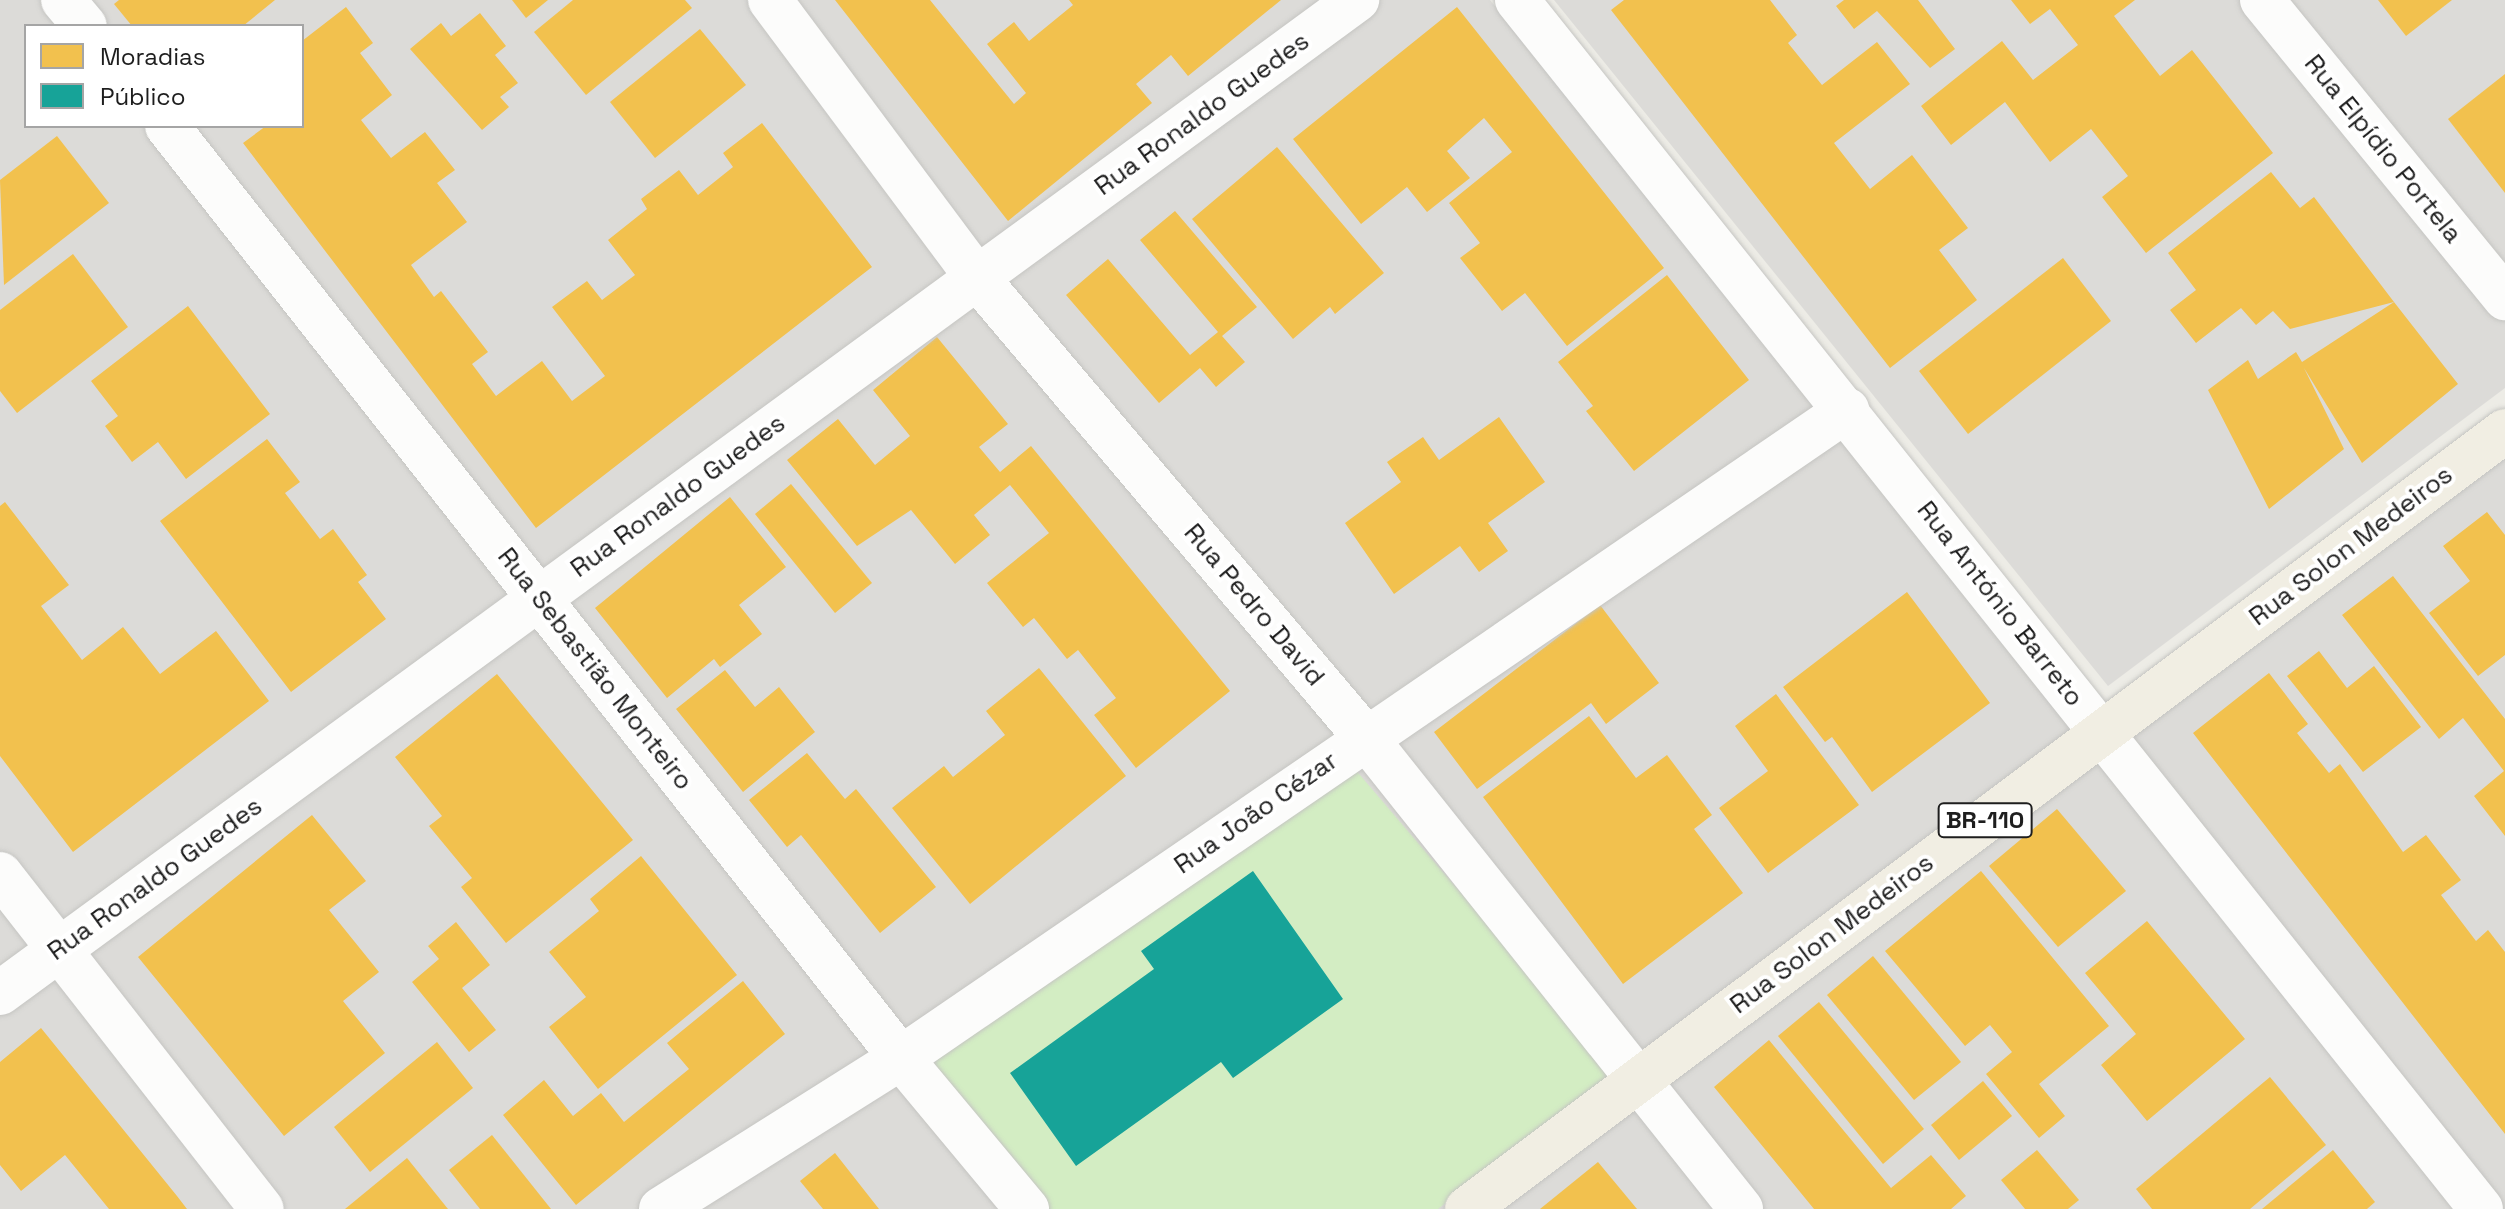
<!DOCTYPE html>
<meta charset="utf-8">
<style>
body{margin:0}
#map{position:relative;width:2505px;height:1209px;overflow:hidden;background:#edece6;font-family:"Space Grotesk",sans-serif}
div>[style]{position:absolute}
.residential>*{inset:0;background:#dcdbd8}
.grass>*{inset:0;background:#d3edc3}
.homes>*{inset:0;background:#f2c14e}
.public>*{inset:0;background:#17a398}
.roads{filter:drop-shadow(0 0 2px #c5c5c2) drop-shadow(0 0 2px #c5c5c2)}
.street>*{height:44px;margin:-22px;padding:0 22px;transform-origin:22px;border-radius:22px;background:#fcfcfb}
.primary>*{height:44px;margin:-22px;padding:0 22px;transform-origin:22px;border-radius:22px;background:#f1eee3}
span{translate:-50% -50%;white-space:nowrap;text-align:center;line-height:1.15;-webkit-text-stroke:8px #fff;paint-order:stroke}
.shield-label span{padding:2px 6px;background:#fff;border:2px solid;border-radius:6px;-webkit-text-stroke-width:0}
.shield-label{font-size:24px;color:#1e1e1e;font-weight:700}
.street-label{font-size:26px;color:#1e1e1e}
.legend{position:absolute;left:24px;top:24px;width:280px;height:104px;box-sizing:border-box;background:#fff;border:2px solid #a5a5a5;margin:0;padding:10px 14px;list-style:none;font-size:24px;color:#1e1e1e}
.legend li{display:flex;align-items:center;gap:16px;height:40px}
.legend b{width:40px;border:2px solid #a5a5a5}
</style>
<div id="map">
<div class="residential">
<div style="clip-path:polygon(evenodd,0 0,1490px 0,2084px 735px,1445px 1209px,0 1209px,0 0,26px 26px,302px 26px,302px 126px,26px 126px,26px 26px)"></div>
<div style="clip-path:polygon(1554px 0,2505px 0,2505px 388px,2108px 686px)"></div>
<div style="clip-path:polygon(2505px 430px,2505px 1209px,1466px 1209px)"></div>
</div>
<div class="grass">
<div style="clip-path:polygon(1342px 754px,1615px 1073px,1438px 1209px,1011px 1209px,883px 1054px)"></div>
</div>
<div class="homes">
<div style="clip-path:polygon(119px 0,275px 0,243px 26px,132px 26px,114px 4px)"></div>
<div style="clip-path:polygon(512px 0,548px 0,526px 18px)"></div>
<div style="clip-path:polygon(573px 0,685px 0,692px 8px,586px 95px,534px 32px)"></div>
<div style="clip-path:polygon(835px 0,930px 0,1014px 104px,1026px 93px,987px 44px,1014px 22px,1029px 41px,1073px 5px,1069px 0,1281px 0,1188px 76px,1171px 55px,1136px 84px,1152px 103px,1008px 221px)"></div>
<div style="clip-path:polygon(1624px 0,1770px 0,1797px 35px,1788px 43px,1822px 85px,1877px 42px,1910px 84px,1834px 143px,1870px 189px,1912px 155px,1968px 228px,1939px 250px,1977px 300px,1890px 368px,1611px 10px)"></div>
<div style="clip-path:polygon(1844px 0,1918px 0,1955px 49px,1930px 68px,1877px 11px,1854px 29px,1836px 6px)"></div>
<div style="clip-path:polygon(2011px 0,2135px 0,2114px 16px,2160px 76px,2192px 50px,2273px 153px,2146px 253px,2102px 197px,2128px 176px,2091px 129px,2050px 162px,2005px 102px,1951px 145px,1921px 106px,2002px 41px,2033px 80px,2078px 45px,2050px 9px,2030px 24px)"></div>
<div style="clip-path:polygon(2378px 0,2452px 0,2406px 36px)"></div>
<div style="clip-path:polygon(346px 7px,373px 43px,360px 53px,392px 95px,361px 120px,391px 158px,425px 132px,455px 170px,437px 183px,467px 222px,411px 265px,434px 297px,441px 291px,488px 352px,472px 364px,496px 396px,542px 361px,572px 401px,605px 376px,552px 307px,587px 281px,602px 300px,635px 275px,608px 240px,647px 209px,641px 199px,679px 170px,698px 195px,733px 167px,723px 153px,762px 123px,872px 267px,536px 528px,243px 143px,266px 126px,302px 126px,302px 41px)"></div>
<div style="clip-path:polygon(1457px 7px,1664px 268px,1567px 346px,1525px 293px,1502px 311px,1460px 258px,1480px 243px,1449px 203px,1512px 152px,1484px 118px,1447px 151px,1470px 178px,1427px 212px,1407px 187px,1361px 224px,1293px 139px)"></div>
<div style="clip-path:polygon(480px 13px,506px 46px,495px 55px,518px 83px,500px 97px,509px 107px,482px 130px,410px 49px,441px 23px,451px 36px)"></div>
<div style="clip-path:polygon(700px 29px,746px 85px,655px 158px,610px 102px)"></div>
<div style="clip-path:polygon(2505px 74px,2505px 193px,2448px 119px)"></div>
<div style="clip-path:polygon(57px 136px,109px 203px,4px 285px,0 180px)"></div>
<div style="clip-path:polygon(1277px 147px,1384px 273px,1335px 314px,1330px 307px,1293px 339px,1192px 219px)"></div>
<div style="clip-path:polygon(2271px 172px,2300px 208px,2314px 197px,2394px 302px,2290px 329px,2273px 311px,2256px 325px,2241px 308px,2196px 343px,2170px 310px,2196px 290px,2168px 253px)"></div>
<div style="clip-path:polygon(1175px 211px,1257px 307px,1222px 336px,1245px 362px,1216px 387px,1200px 368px,1159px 403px,1066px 295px,1108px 259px,1190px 355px,1218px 332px,1140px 240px)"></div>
<div style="clip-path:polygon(73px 254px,128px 327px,17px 413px,0 391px,0 310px)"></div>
<div style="clip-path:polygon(2063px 258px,2111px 321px,1968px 434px,1919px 371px)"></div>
<div style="clip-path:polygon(1667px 275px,1749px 380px,1634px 471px,1586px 411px,1593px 406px,1558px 362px)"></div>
<div style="clip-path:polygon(2394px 302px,2458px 384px,2362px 463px,2304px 368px,2344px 449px,2269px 509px,2208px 390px,2248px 360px,2258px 379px,2296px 352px,2302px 362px)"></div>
<div style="clip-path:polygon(188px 306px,270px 414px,186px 479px,158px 442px,132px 462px,105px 426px,118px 416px,91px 381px)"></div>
<div style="clip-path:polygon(937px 337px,1008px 424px,979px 447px,1000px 472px,1031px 446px,1230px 691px,1136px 768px,1094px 715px,1116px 698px,1078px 650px,1067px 659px,1034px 618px,1023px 627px,987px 583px,1049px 533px,1010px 485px,974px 515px,990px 535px,955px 564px,911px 510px,857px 546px,787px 460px,838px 419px,875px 465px,910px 436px,873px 390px)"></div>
<div style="clip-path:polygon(1499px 417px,1545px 482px,1488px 523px,1508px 551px,1479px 572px,1460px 546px,1394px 594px,1345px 523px,1401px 482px,1387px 462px,1423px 437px,1439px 460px)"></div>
<div style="clip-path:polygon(267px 439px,300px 482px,285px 493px,320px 539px,333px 529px,367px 575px,358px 582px,386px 619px,291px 692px,160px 521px)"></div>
<div style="clip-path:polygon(791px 484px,872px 583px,835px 613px,755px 514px)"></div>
<div style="clip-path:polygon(730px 497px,786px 567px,739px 605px,762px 634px,720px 667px,714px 659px,667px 698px,595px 608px)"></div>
<div style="clip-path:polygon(5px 502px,69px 585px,41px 606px,82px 660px,123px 627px,160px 674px,216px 631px,269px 701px,73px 852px,0 756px,0 506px)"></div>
<div style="clip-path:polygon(2487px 512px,2505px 535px,2505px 655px,2478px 676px,2429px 613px,2470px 581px,2443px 546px)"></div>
<div style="clip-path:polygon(2393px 576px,2505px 719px,2505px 836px,2474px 796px,2504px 771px,2463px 718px,2439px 739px,2342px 615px)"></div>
<div style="clip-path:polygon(1907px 592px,1990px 703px,1872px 792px,1832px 737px,1825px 742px,1783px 687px)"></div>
<div style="clip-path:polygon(1600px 605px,1659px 683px,1606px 724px,1591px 703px,1477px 789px,1434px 732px)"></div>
<div style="clip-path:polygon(2319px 651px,2347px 688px,2374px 666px,2421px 727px,2363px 772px,2287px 676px)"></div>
<div style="clip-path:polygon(1039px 668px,1126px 776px,970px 904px,892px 808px,944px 766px,953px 777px,1005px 735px,986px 711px)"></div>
<div style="clip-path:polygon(725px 670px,755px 707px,779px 687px,815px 732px,743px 792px,676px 709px)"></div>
<div style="clip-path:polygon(2269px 673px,2308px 724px,2297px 733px,2329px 773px,2340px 764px,2403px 852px,2426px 835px,2461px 880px,2441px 895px,2476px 941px,2488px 930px,2505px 952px,2505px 1134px,2193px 733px)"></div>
<div style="clip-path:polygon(497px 674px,633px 840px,506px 943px,461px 887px,472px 878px,429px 826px,442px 816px,395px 757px)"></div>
<div style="clip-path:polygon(1776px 694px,1859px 805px,1768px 873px,1719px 808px,1768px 771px,1735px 726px)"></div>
<div style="clip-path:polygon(1589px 716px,1636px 778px,1667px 755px,1712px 815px,1694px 829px,1743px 893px,1623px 984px,1483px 797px)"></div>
<div style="clip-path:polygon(807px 753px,845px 799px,856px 789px,936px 887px,880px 933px,801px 835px,787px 847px,749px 800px)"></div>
<div style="clip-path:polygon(2057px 809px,2126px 891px,2058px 947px,1989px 866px)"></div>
<div style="clip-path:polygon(312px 815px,366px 881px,329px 910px,379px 972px,343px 1001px,385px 1053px,284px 1136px,138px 957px)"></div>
<div style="clip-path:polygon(641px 856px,737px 975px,598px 1089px,549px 1027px,586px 997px,549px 952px,599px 911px,590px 899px)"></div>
<div style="clip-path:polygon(1981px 871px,2109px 1026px,2039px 1084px,2065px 1116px,2039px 1138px,1986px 1074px,2012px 1052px,1990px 1025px,1965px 1046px,1885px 951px)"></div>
<div style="clip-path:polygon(2147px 921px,2245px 1039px,2147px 1121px,2101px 1065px,2136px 1034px,2085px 973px)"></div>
<div style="clip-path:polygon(456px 922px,490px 965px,462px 988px,496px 1030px,469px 1052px,412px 982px,439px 959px,428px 946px)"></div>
<div style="clip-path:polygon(1873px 956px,1961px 1062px,1914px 1100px,1827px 995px)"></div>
<div style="clip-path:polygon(743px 981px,785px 1034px,576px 1205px,503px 1115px,544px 1080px,573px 1116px,601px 1093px,624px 1122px,689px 1069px,667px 1043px)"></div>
<div style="clip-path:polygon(1819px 1002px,1924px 1129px,1883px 1164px,1778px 1036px)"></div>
<div style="clip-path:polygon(41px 1028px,177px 1196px,187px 1209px,109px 1209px,65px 1155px,21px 1191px,0 1165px,0 1062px)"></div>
<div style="clip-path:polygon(1769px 1040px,1891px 1188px,1931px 1155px,1966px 1196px,1951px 1209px,1814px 1209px,1714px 1087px)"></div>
<div style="clip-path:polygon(437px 1042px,473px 1088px,370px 1172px,334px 1127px)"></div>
<div style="clip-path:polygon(2270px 1077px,2326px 1145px,2250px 1209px,2152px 1209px,2136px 1189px)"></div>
<div style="clip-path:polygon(1983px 1081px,2012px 1116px,1959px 1160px,1931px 1125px)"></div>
<div style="clip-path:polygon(492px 1135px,551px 1209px,480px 1209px,449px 1170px)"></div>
<div style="clip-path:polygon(2037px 1150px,2079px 1200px,2068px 1209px,2025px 1209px,2001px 1180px)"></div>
<div style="clip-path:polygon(2333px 1150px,2375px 1202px,2367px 1209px,2262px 1209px)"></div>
<div style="clip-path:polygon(835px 1153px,879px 1209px,823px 1209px,800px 1181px)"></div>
<div style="clip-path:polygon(407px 1158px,448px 1209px,345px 1209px)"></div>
<div style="clip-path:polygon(1598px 1162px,1637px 1209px,1540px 1209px)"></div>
</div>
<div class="public">
<div style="clip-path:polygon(1253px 871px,1343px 999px,1233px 1078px,1221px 1062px,1076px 1166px,1010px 1073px,1154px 969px,1141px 951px)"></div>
</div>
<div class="roads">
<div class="street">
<div style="left:63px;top:0;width:34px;rotate:50deg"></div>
<div style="left:770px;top:0;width:348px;rotate:53.3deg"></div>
<div style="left:978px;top:279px;width:601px;rotate:49.79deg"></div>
<div style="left:1366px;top:738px;width:602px;rotate:51.47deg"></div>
<div style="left:1517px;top:0;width:1546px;rotate:51.43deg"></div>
<div style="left:2262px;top:0;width:385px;rotate:50.8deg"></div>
<div style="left:167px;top:126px;width:1186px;rotate:51.78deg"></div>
<div style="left:901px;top:1058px;width:197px;rotate:50.2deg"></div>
<div style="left:0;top:874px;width:425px;rotate:52deg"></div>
<div style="left:0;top:993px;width:1682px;rotate:-36.2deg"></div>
<div style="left:661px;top:1209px;width:284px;rotate:-32.2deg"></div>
<div style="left:901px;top:1058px;width:1147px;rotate:-34.41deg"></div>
</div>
<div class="primary">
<div style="left:1467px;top:1209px;width:1297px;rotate:-36.85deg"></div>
</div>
</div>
<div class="shield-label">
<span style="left:1985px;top:820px">BR-110</span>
</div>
<div class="street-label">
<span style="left:1202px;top:114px;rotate:-36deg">Rua Ronaldo Guedes</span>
<span style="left:2383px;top:149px;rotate:51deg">Rua Elpídio Portela</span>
<span style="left:678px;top:496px;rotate:-36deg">Rua Ronaldo Guedes</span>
<span style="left:2351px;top:546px;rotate:-37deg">Rua Solon Medeiros</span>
<span style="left:2000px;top:604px;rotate:52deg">Rua António Barreto</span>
<span style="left:1254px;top:605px;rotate:50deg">Rua Pedro David</span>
<span style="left:595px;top:669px;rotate:52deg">Rua Sebastião Monteiro</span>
<span style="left:1256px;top:813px;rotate:-35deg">Rua João Cézar</span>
<span style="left:155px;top:879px;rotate:-36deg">Rua Ronaldo Guedes</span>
<span style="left:1832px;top:934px;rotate:-37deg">Rua Solon Medeiros</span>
</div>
<ul class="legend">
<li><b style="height:22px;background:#f2c14e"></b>Moradias</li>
<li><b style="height:22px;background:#17a398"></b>Público</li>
</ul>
</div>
